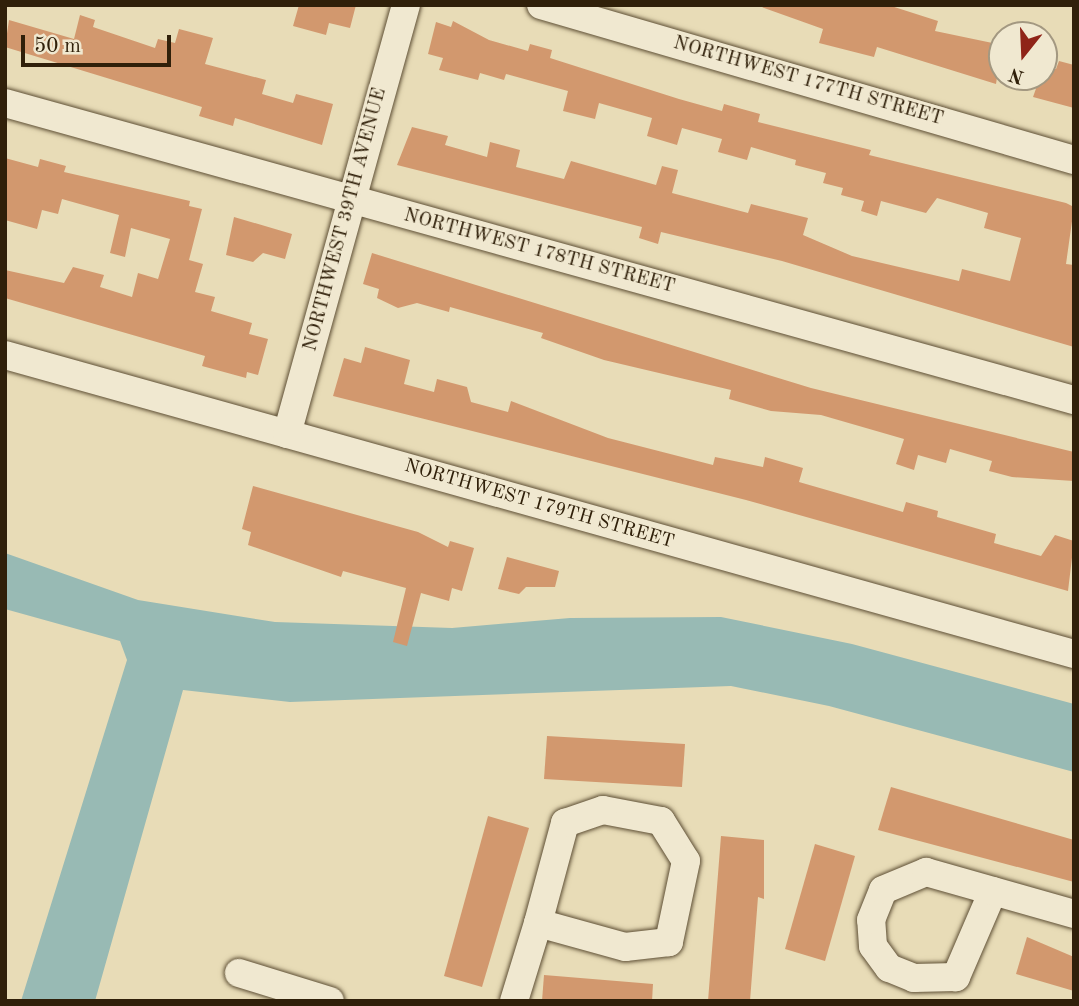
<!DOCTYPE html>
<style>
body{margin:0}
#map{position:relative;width:1079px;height:1006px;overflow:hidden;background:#e8dcb7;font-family:"Old Standard TT",serif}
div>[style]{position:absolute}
.water>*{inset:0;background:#98bab4}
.building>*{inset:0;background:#d2986e}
.roads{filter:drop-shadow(0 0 2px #5e4f35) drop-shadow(0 0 2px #5e4f35)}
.minor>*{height:28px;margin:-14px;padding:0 14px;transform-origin:14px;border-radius:14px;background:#f0e8d0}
span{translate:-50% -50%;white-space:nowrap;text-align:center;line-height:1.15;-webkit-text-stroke:5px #f0e8d0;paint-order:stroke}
.street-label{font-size:19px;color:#30200a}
.frame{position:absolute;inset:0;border:7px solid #30200a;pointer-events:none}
.north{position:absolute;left:988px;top:21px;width:70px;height:70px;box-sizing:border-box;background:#f0e8d0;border:2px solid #a39881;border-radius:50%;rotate:198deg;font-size:19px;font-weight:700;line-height:28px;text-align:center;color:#30200a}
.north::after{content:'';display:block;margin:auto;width:24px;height:32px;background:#8f2418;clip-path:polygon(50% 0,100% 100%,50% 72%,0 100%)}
.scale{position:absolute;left:21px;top:35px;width:150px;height:32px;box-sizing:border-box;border:4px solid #30200a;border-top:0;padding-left:9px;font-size:21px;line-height:24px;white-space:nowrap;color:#30200a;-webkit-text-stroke:5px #f0e8d0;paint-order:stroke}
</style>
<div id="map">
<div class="water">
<div style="clip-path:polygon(5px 553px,138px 600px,275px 622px,452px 628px,570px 618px,721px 617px,852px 644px,1074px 704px,1074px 772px,829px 706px,731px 686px,290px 702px,183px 690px,95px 1001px,21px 1001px,127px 660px,120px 641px,5px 609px)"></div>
</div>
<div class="building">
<div style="clip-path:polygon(299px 5px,356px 5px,350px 28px,329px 23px,326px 35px,293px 26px)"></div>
<div style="clip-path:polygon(756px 5px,888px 5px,938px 21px,935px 31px,1002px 45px,996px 84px,877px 47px,874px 57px,819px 43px,823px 29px)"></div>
<div style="clip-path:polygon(80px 15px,95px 20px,93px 27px,155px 48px,158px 39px,175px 43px,179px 29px,213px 38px,205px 64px,266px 80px,262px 94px,293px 103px,296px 94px,333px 104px,322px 145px,235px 118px,233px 126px,199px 116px,202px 107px,5px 47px,9px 20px,74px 39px)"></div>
<div style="clip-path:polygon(453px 21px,489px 40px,528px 51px,530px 44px,552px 50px,550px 58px,679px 99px,722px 111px,724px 104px,760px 114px,758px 122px,871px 150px,869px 155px,1066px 203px,1074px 207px,1066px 264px,1074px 265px,1074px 347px,782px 261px,661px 232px,658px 244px,639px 238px,642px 227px,397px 165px,412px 127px,448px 136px,445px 145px,487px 157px,490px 142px,520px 150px,516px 167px,564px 179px,571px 161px,656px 185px,662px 166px,678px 170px,672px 193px,748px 213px,751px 204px,808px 218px,803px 235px,852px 256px,959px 281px,962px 269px,1010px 281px,1021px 238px,984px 228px,988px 213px,937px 198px,926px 213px,881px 201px,877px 216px,861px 211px,864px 201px,841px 195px,843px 188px,823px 183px,826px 173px,795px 165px,796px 160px,751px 147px,747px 160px,718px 152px,722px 139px,682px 128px,677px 145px,647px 136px,652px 118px,599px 103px,595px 119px,563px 111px,568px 91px,506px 74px,504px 80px,480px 73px,478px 80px,439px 70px,443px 58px,428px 54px,436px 22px,451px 27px)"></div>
<div style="clip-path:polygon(1059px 61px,1074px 65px,1074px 108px,1033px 97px,1044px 66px,1056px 69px)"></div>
<div style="clip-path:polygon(5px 158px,38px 167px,40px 159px,66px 166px,64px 172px,190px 201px,189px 206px,202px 209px,189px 260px,203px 264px,195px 292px,215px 297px,211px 311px,252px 323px,249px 334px,268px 339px,258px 375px,247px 372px,246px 378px,202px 366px,205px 356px,5px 298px,5px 270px,64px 283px,73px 267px,104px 275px,100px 287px,132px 297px,138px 273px,158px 279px,170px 239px,131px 228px,125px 257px,110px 253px,119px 215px,62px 199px,58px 214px,42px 210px,37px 229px,5px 220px)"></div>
<div style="clip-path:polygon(234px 217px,292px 234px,285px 259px,263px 253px,253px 262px,226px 255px)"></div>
<div style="clip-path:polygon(372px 253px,811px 388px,1074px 452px,1074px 481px,1012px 477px,989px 471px,992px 461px,950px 449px,946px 463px,918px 455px,914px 470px,896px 464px,904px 439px,821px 415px,771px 411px,729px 399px,731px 390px,604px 360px,541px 338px,543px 333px,450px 307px,449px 312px,417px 303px,398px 308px,377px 298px,379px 289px,363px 284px)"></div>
<div style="clip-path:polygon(365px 347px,410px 360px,404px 384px,434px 392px,437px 379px,467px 387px,471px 402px,508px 412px,511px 401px,608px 438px,713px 465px,715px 457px,763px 467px,765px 457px,803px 468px,799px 482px,903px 512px,906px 502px,938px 511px,937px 517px,996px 534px,994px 543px,1041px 556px,1055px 535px,1074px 541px,1068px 591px,746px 500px,333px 396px,344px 358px,361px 363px)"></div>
<div style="clip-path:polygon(253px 486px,418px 532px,448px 547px,450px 541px,474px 548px,462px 591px,452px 588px,449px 601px,421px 593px,407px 646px,393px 642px,406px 588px,343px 571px,341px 577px,248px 545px,251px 532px,242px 529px)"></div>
<div style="clip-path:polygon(507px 557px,559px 571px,555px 587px,526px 587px,519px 594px,498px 589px)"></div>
<div style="clip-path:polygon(547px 736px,685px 744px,682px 787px,544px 779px)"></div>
<div style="clip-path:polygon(891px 787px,1074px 840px,1074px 882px,878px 830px)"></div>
<div style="clip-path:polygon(488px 816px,529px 828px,482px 987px,444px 976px)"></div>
<div style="clip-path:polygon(721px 836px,764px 840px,764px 899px,758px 897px,750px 1001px,708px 1001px)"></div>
<div style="clip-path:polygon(815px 844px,855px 856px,825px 961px,785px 949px)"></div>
<div style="clip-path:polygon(1027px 937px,1074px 957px,1074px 991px,1016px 974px)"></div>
<div style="clip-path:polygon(544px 975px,653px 984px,652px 1001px,542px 1001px)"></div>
</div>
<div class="roads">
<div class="minor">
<div style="left:541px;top:5px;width:555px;rotate:16.21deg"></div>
<div style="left:5px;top:103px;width:1109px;rotate:15.53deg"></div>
<div style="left:5px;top:355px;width:1110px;rotate:15.63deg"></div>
<div style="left:287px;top:434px;width:445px;rotate:-74.5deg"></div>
<div style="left:603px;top:810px;width:59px;rotate:10.7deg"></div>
<div style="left:661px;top:821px;width:47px;rotate:58deg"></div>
<div style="left:686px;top:861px;width:83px;rotate:101.9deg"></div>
<div style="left:669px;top:942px;width:44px;rotate:173.5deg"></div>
<div style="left:625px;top:947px;width:90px;rotate:-164.6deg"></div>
<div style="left:538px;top:923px;width:104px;rotate:-74.9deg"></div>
<div style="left:565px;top:823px;width:40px;rotate:-18.9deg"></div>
<div style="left:993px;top:891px;width:94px;rotate:113.3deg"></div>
<div style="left:956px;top:977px;width:42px;rotate:178.6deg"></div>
<div style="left:914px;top:978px;width:27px;rotate:-158deg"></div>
<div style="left:889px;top:968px;width:27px;rotate:-126deg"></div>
<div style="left:873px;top:946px;width:26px;rotate:-94deg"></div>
<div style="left:871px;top:920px;width:32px;rotate:-68deg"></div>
<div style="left:883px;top:890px;width:47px;rotate:-22.7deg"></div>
<div style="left:926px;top:872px;width:154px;rotate:15.8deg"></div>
<div style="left:239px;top:973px;width:95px;rotate:17.1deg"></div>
<div style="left:514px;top:1001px;width:82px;rotate:-72.9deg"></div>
</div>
</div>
<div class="street-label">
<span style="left:808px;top:82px;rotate:16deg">NORTHWEST 177TH STREET</span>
<span style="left:346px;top:220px;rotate:-75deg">NORTHWEST 39TH AVENUE</span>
<span style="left:539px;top:252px;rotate:15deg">NORTHWEST 178TH STREET</span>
<span style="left:539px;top:505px;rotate:16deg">NORTHWEST 179TH STREET</span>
</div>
<div class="frame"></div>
<div class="north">N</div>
<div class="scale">50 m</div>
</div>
